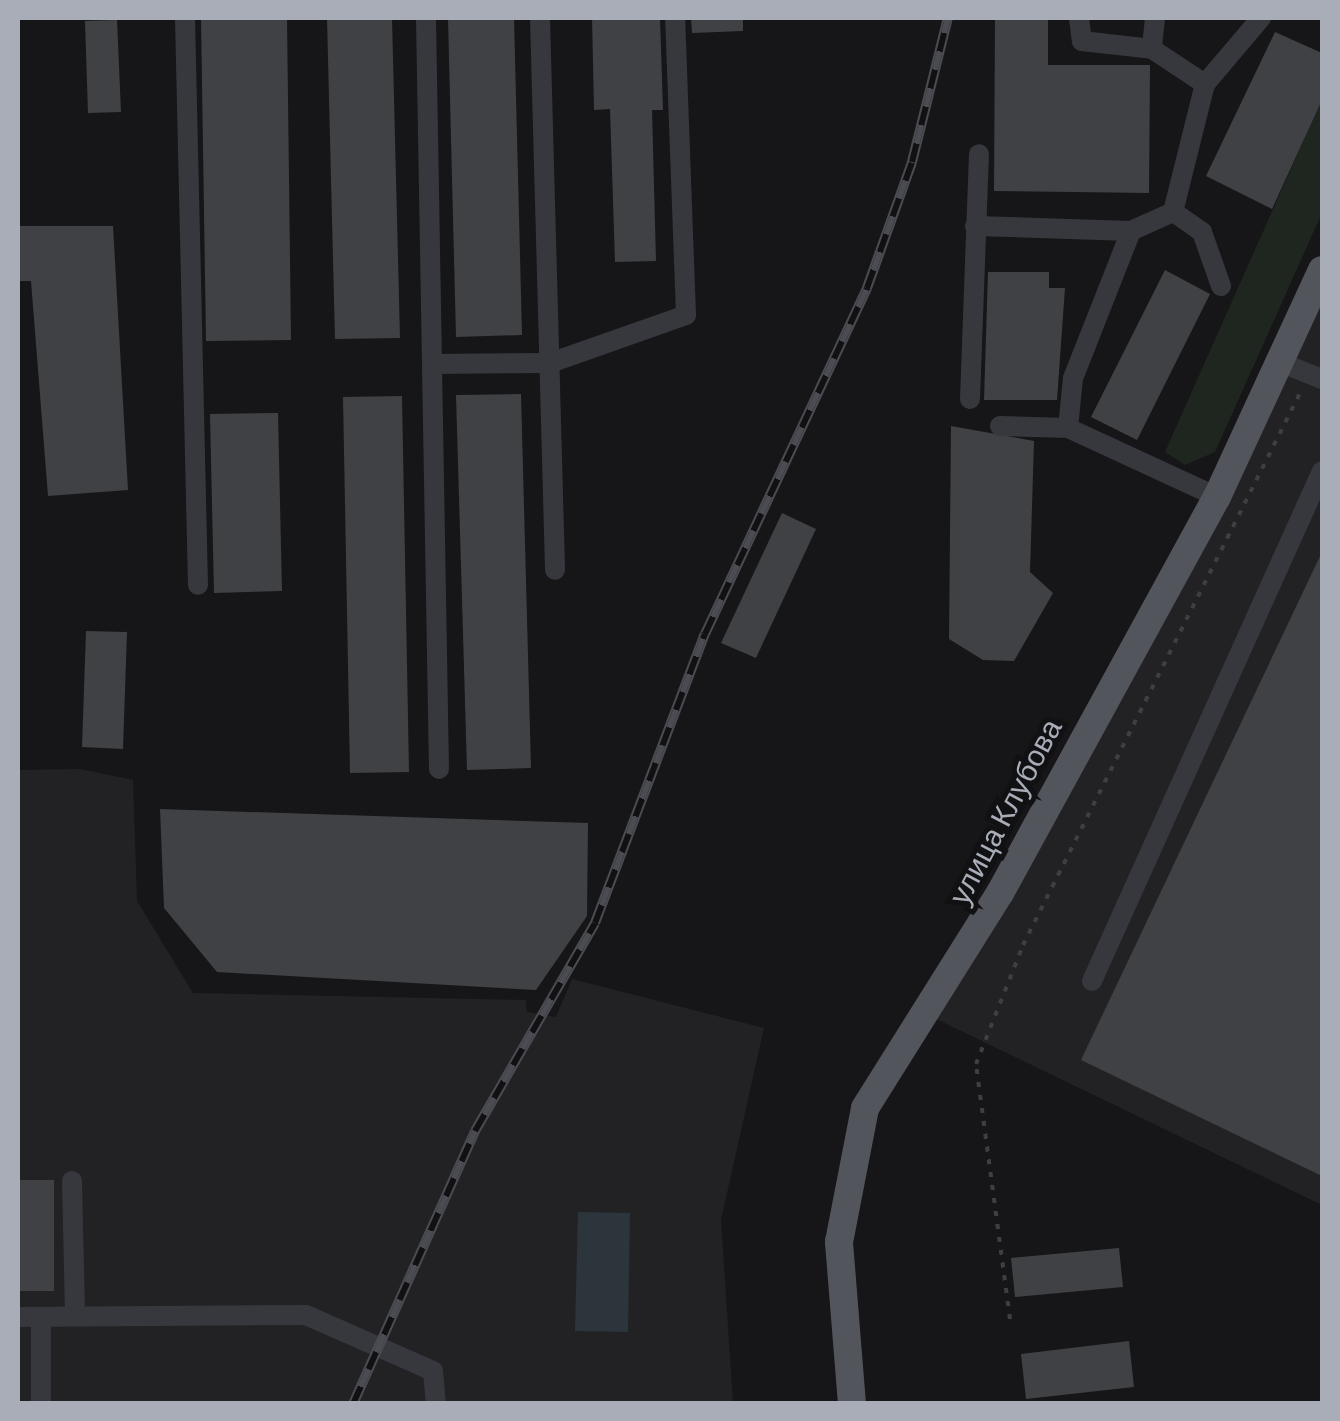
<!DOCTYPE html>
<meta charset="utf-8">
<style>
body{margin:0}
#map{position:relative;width:1340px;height:1421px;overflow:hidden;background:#161618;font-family:Barlow,sans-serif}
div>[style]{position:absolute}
.built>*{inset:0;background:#222225}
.green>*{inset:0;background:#1e261f}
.water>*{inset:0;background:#2c353c}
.building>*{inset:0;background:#404145}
.path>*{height:4px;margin-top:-2px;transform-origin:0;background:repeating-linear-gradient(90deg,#3d3f44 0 5px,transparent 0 13px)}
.minor>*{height:20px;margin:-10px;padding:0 10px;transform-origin:10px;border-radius:10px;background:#37383d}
.major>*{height:28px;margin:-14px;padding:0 14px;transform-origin:14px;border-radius:14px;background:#53555c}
.rail>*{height:10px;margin-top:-5px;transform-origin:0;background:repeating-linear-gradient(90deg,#111113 0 19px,#4a4c52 0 38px);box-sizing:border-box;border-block:2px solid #4a4c52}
span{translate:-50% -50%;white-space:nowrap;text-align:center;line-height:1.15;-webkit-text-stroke:10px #111113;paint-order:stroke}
.street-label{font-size:30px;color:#a8adb8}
.frame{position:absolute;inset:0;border:20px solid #a8adb8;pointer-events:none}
</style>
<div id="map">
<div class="built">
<div style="clip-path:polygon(1322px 293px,1322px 1205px,928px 1015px)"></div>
<div style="clip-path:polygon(80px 769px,133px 780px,137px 901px,193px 993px,526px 1000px,527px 1012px,556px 1017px,572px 979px,764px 1028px,721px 1220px,733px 1403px,18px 1403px,18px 770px)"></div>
</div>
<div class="green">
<div style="clip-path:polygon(1322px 99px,1322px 213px,1215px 452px,1185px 465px,1165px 452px)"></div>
</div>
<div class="water">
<div style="clip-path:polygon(578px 1212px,630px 1213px,628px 1332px,575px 1331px)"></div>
</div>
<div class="building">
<div style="clip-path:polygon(201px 18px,287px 18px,291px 340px,206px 341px)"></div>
<div style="clip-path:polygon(327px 18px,392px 18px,400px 338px,335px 339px)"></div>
<div style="clip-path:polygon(448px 18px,514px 18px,522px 335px,456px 337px)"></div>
<div style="clip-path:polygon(592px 18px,660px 18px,663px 110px,652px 110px,656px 261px,615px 262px,610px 109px,594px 110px)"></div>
<div style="clip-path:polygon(691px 18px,743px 18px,743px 31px,692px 33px)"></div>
<div style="clip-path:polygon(995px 18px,1048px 18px,1048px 65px,1150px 65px,1149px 193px,994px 191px)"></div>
<div style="clip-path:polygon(117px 20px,121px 112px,88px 113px,85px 21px)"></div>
<div style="clip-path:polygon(1275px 32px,1322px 53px,1322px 100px,1272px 209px,1206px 176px)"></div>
<div style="clip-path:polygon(18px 226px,113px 226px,128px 490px,48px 496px,31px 281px,18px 281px)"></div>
<div style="clip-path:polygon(1165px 270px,1210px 294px,1137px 440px,1091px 417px)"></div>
<div style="clip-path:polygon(988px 272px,1049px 272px,1049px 288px,1065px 288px,1057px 400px,984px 400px)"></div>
<div style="clip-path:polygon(521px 394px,531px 768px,467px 770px,456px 395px)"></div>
<div style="clip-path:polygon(402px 396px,409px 772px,350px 773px,343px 397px)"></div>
<div style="clip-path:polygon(278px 413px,282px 591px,214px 593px,210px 414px)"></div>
<div style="clip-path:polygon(951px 426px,1034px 441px,1030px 572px,1053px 593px,1014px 661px,983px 660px,949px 639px)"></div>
<div style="clip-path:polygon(782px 513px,816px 529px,756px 658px,721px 643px)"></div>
<div style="clip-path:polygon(1322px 552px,1322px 1176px,1081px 1060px)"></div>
<div style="clip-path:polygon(86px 631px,127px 632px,123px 749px,82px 747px)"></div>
<div style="clip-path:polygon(160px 809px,588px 823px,587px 916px,536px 990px,217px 972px,164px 908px)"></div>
<div style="clip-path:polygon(18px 1180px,54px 1180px,54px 1291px,18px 1291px)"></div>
<div style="clip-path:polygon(1119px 1248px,1123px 1287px,1015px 1297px,1011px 1258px)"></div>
<div style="clip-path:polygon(1129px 1341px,1134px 1387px,1026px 1399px,1021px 1354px)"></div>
</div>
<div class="path">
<div style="left:1010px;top:1319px;width:257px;rotate:-97.6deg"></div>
<div style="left:976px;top:1064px;width:128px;rotate:-68.4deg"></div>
<div style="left:1023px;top:945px;width:618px;rotate:-63.35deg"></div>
</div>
<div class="minor">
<div style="left:185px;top:18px;width:567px;rotate:88.69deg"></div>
<div style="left:426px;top:18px;width:751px;rotate:89.01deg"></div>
<div style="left:540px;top:18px;width:552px;rotate:88.44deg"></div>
<div style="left:1079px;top:18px;width:23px;rotate:83deg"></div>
<div style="left:1082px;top:41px;width:70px;rotate:6.5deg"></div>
<div style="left:1155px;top:18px;width:31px;rotate:96deg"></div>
<div style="left:1152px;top:49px;width:64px;rotate:33.4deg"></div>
<div style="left:1173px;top:212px;width:46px;rotate:155.7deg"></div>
<div style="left:1131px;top:231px;width:158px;rotate:111.5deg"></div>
<div style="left:1073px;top:378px;width:50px;rotate:95.7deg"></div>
<div style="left:1068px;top:428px;width:164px;rotate:24.8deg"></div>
<div style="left:975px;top:226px;width:156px;rotate:1.8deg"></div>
<div style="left:1221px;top:286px;width:57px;rotate:-109.4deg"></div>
<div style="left:1202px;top:232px;width:35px;rotate:-145deg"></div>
<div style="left:1173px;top:212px;width:132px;rotate:-76deg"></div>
<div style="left:1205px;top:84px;width:87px;rotate:-49.7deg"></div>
<div style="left:1282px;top:363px;width:43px;rotate:21.8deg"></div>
<div style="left:432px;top:364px;width:118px;rotate:-0.5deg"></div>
<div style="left:550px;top:363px;width:144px;rotate:-19.4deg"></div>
<div style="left:686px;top:315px;width:297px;rotate:-92.1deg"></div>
<div style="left:970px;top:399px;width:245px;rotate:-87.9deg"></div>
<div style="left:1000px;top:426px;width:68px;rotate:1.7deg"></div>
<div style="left:1092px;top:981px;width:559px;rotate:-65.73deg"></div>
<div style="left:72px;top:1181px;width:134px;rotate:88.7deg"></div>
<div style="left:18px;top:1317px;width:288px;rotate:-0.4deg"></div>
<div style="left:306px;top:1315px;width:139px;rotate:23.8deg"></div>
<div style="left:433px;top:1371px;width:33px;rotate:85deg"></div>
<div style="left:41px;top:1404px;width:87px;rotate:-90deg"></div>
</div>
<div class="major">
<div style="left:852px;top:1404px;width:163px;rotate:-94.6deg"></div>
<div style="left:839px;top:1242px;width:136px;rotate:-79deg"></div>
<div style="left:865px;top:1108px;width:254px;rotate:-57.9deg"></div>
<div style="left:1000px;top:893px;width:452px;rotate:-61.3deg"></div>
<div style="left:1217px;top:497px;width:250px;rotate:-65.2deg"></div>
</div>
<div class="rail">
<div style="left:353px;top:1404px;width:299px;rotate:-65.9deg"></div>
<div style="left:475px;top:1131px;width:240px;rotate:-60deg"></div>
<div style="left:595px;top:923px;width:309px;rotate:-69.2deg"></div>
<div style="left:705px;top:634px;width:382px;rotate:-64.9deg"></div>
<div style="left:867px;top:288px;width:134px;rotate:-70.3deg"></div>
<div style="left:912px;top:162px;width:148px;rotate:-76deg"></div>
</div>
<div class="street-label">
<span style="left:1004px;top:811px;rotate:-62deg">улица Клубова</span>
</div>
<div class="frame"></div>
</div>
